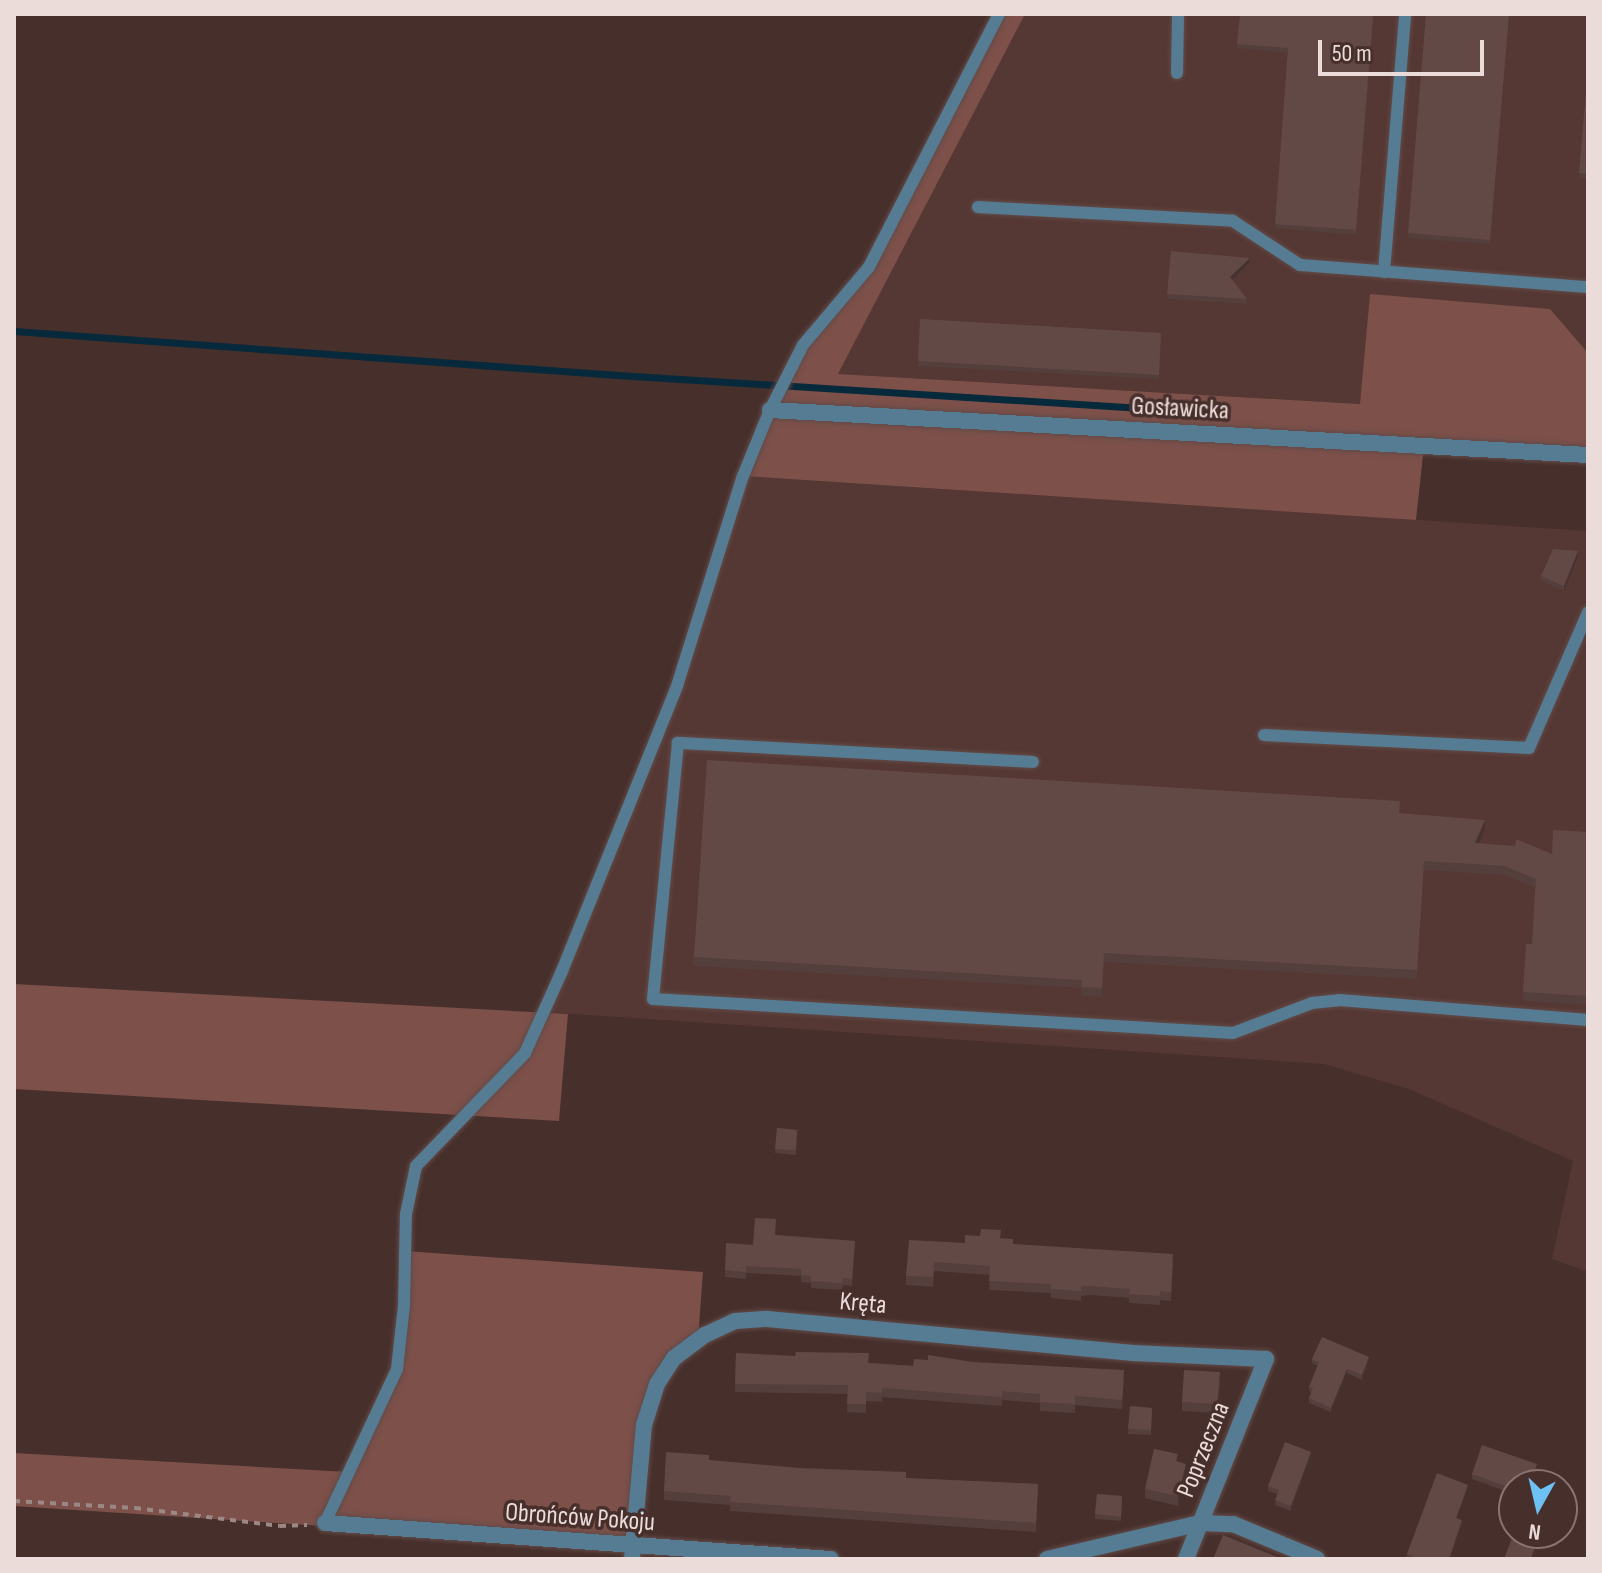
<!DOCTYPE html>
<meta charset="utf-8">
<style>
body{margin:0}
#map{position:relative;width:1602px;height:1573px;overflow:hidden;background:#472f2c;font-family:"Sofia Sans Condensed",sans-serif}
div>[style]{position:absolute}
.built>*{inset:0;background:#553733}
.green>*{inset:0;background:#7d504a}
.stream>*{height:7px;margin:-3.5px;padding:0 3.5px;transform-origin:3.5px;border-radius:3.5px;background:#06293b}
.path>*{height:4px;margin-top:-2px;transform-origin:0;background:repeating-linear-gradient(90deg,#9b8885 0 6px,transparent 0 12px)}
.roads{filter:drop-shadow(0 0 2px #614b48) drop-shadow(0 0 2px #614b48)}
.service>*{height:12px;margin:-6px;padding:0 6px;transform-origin:6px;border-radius:6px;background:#567c93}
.minor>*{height:16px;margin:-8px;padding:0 8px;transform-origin:8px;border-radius:8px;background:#567c93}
.wall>*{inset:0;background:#543f3c}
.shaded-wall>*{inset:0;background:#453331}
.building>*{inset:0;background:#624946}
span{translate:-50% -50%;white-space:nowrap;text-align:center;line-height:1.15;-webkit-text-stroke:7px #472f2c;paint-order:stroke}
.street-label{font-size:26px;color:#ebdcd9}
.frame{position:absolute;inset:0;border:16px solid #ebdcd9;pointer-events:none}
.north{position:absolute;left:1498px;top:1469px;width:80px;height:80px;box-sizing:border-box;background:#472f2c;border:2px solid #897471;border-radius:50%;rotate:188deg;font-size:22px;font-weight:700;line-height:32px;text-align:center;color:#ebdcd9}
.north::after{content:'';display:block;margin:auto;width:28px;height:36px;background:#6dc2f3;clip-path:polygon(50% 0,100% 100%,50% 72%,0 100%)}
.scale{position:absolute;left:1318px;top:40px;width:166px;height:36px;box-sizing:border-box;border:4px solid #ebdcd9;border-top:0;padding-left:10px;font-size:24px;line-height:28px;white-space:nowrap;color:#ebdcd9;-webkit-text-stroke:6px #472f2c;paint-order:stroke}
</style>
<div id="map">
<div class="built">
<div style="clip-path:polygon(1025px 14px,1588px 14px,1588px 353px,1549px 309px,1370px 295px,1361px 404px,837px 374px)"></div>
<div style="clip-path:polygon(743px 476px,1588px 531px,1588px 1272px,1552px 1259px,1573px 1161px,1409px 1089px,1324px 1064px,543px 1012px,677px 686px)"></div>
</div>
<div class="green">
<div style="clip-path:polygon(999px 14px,1025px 14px,838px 374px,1360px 404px,1370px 294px,1550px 309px,1588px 353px,1588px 455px,1424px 446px,1416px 520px,743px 476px,803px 345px,869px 267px)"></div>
<div style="clip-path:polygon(14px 984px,568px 1014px,559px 1121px,14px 1089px)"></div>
<div style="clip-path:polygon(405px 1251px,703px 1272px,698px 1340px,657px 1384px,633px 1546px,14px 1506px,14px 1453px,348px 1472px,397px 1369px)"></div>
</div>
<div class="stream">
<div style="left:14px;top:331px;width:605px;rotate:4.17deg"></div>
<div style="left:617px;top:375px;width:557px;rotate:3.6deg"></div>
</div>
<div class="path">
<div style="left:14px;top:1501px;width:121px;rotate:3.3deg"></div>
<div style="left:135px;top:1508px;width:146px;rotate:7.1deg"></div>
<div style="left:280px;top:1526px;width:27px;rotate:-2deg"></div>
</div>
<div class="roads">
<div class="service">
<div style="left:1177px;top:73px;width:59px;rotate:-89deg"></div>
<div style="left:978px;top:207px;width:255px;rotate:3.1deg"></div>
<div style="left:1233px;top:221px;width:80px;rotate:33.3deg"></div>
<div style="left:1300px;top:265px;width:289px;rotate:4.4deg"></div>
<div style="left:1384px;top:272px;width:259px;rotate:-85.3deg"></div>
<div style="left:1264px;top:735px;width:265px;rotate:2.8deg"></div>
<div style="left:1529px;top:748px;width:148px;rotate:-66.5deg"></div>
<div style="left:1033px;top:762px;width:356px;rotate:-176.9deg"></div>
<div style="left:678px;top:743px;width:257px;rotate:95.6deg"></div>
<div style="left:653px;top:999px;width:581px;rotate:3.35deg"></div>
<div style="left:1233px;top:1033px;width:85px;rotate:-20.8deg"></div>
<div style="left:1312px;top:1003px;width:27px;rotate:-6deg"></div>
<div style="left:1339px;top:1000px;width:250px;rotate:4.6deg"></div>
<div style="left:325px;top:1523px;width:170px;rotate:-64.9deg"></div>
<div style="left:397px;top:1369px;width:63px;rotate:-83.7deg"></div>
<div style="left:404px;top:1306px;width:92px;rotate:-88.8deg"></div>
<div style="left:406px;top:1214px;width:49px;rotate:-78.2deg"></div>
<div style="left:416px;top:1166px;width:157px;rotate:-46deg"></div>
<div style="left:525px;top:1053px;width:90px;rotate:-65.7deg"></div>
<div style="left:562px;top:971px;width:307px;rotate:-68deg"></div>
<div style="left:677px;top:686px;width:220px;rotate:-72.6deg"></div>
<div style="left:743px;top:476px;width:71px;rotate:-67.8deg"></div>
<div style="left:770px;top:410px;width:73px;rotate:-63.1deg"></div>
<div style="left:803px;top:345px;width:102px;rotate:-49.8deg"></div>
<div style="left:869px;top:267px;width:284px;rotate:-62.8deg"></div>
</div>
<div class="minor">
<div style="left:770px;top:410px;width:819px;rotate:3.15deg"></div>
<div style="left:325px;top:1523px;width:507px;rotate:4.07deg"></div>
<div style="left:632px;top:1559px;width:135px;rotate:-84.9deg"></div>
<div style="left:644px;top:1425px;width:43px;rotate:-72.4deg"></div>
<div style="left:657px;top:1384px;width:31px;rotate:-57deg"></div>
<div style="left:674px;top:1358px;width:39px;rotate:-37deg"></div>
<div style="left:705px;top:1335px;width:33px;rotate:-25deg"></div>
<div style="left:735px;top:1321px;width:32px;rotate:-4deg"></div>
<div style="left:767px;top:1319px;width:368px;rotate:5.3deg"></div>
<div style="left:1133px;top:1353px;width:133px;rotate:2.6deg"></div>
<div style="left:1266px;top:1359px;width:215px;rotate:111.8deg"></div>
<div style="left:1047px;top:1559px;width:157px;rotate:-13.2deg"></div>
<div style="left:1200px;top:1523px;width:33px;rotate:2deg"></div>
<div style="left:1233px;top:1524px;width:91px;rotate:22.6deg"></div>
</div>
</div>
<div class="wall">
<div style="clip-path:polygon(1374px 14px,1356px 235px,1275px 228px,1288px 53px,1237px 48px,1237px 44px)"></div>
<div style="clip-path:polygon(1426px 14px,1509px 14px,1490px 244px,1408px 238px)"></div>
<div style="clip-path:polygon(1588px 91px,1588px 178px,1579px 178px)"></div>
<div style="clip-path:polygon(1171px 251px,1250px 262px,1232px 280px,1247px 299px,1247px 304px,1167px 299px)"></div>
<div style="clip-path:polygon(920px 319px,1161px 333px,1159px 379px,918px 366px)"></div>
<div style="clip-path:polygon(1578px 556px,1564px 591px,1541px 581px,1541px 576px)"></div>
<div style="clip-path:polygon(1400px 813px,1485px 829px,1479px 844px,1552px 854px,1588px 832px,1588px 1005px,1523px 1001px,1523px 992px,1532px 944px,1535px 888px,1505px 875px,1424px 870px,1417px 979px,1104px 962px,1102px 997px,1081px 996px,1081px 988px,694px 966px,694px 957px)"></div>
<div style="clip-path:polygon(777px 1128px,797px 1130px,796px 1155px,775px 1153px)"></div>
<div style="clip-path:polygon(776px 1235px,855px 1241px,852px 1286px,843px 1285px,842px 1290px,811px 1288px,811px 1283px,801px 1282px,801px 1276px,746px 1273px,746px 1279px,725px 1277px,725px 1270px,753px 1245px)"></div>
<div style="clip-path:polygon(1000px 1238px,1013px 1244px,1173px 1263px,1171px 1301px,1160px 1300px,1160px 1305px,1129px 1303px,1129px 1298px,1091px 1295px,1081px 1296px,1081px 1301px,1051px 1298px,1051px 1293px,989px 1290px,990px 1275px,934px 1271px,933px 1287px,906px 1285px,906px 1276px,965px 1243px)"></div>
<div style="clip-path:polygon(736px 1353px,913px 1366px,973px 1362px,1124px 1379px,1122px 1409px,1075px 1405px,1075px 1413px,1040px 1411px,1040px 1403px,1002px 1400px,1002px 1406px,882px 1397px,882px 1402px,866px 1401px,866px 1413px,847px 1412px,848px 1394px,735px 1392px)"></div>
<div style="clip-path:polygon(1312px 1359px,1369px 1361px,1362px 1380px,1347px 1373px,1331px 1412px,1309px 1403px,1309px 1398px,1311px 1392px,1309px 1391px,1309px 1387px,1318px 1366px,1312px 1363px)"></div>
<div style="clip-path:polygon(1220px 1382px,1217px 1413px,1182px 1411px,1182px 1402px)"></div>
<div style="clip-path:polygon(1130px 1406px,1152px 1408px,1151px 1435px,1128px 1434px)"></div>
<div style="clip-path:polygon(1311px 1457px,1291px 1511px,1275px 1505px,1277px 1494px,1268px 1491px,1268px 1486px)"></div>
<div style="clip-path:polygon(709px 1460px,906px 1478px,1038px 1484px,1036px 1532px,730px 1511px,730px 1505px,664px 1500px,664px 1491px)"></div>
<div style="clip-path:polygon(1537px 1469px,1514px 1485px,1514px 1494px,1472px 1479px,1472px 1474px)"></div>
<div style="clip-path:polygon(1186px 1473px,1178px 1506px,1145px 1498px,1145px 1489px)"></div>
<div style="clip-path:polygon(1468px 1489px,1457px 1518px,1462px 1525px,1450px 1559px,1407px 1558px,1407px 1554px)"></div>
<div style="clip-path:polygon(1097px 1494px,1122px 1496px,1121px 1521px,1095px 1519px)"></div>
</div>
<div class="shaded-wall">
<div style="clip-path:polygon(1250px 258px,1250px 262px,1230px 282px,1230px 277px)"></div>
<div style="clip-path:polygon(1578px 551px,1578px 556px,1564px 591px,1564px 586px)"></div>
<div style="clip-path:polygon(1485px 820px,1485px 829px,1475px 852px,1475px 843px)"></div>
<div style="clip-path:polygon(1369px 1357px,1369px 1361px,1362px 1380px,1362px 1375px)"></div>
<div style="clip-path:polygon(1347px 1369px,1347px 1373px,1331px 1412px,1331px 1408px)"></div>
<div style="clip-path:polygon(1311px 1452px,1311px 1457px,1291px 1511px,1291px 1506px)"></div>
<div style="clip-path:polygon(1186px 1464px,1186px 1473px,1178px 1506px,1178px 1496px)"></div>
<div style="clip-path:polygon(1468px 1485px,1468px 1489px,1456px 1523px,1456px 1518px)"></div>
<div style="clip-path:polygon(1462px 1520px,1462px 1525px,1450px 1559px,1449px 1559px)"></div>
<div style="clip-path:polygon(1540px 1533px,1543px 1533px,1533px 1559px,1531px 1559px)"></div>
</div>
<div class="building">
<div style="clip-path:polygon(1240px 14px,1373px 14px,1356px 230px,1275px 224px,1288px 48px,1237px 44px)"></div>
<div style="clip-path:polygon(1426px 14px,1509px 14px,1490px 240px,1408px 233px)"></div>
<div style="clip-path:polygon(1586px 91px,1588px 91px,1588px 174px,1579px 173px)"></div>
<div style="clip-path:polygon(1171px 251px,1250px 258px,1230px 277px,1247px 299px,1167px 294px)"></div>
<div style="clip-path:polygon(920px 319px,1161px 333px,1159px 375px,918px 361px)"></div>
<div style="clip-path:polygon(1553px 549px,1578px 551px,1564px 586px,1541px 576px)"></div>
<div style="clip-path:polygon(707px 760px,1400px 801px,1399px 813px,1485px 820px,1475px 843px,1515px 846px,1516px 839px,1552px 854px,1553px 830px,1588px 832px,1588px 996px,1523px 992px,1526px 944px,1532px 944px,1536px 879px,1505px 866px,1424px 861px,1417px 970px,1104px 953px,1102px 988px,1081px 987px,1082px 980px,694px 957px)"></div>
<div style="clip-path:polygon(777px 1128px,797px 1130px,796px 1150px,775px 1149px)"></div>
<div style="clip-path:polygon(755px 1218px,776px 1219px,775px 1235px,855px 1241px,852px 1279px,843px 1278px,842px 1283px,811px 1281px,811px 1276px,801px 1275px,802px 1269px,746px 1266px,746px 1272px,725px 1270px,726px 1243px,753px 1245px)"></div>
<div style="clip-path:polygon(981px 1229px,1001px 1230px,1000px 1238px,1013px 1239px,1013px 1244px,1173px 1254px,1171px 1292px,1160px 1291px,1160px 1296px,1129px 1294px,1130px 1289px,1091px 1286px,1081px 1286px,1081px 1291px,1051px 1289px,1051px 1284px,989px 1281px,990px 1266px,934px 1262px,933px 1277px,906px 1276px,909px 1240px,965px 1243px,965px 1235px,980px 1236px)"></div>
<div style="clip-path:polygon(1322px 1337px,1369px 1357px,1362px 1375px,1347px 1369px,1331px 1408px,1309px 1398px,1313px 1388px,1309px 1387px,1319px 1362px,1312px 1359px)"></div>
<div style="clip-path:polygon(796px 1352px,869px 1353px,868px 1363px,913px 1366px,914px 1359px,928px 1360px,928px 1355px,973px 1362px,1124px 1370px,1122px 1400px,1075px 1396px,1075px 1404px,1040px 1402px,1040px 1394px,1002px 1391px,1002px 1397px,882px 1388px,882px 1393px,866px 1392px,866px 1404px,847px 1404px,848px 1385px,735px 1384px,736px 1353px,795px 1356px)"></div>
<div style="clip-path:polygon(1184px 1370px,1220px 1372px,1217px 1404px,1182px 1402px)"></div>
<div style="clip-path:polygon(1130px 1406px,1152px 1408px,1151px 1430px,1128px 1429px)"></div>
<div style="clip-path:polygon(1285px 1442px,1311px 1452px,1291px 1506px,1275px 1500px,1279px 1490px,1268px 1486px)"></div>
<div style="clip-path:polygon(1482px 1445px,1537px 1464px,1530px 1485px,1514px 1485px,1514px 1489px,1472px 1474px)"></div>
<div style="clip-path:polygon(1154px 1449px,1178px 1454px,1176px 1461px,1186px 1464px,1178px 1496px,1145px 1489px)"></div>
<div style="clip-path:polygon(666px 1452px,709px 1455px,709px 1460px,799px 1468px,906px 1472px,906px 1478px,1038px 1484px,1036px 1523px,730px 1502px,731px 1496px,664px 1491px)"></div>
<div style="clip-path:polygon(1437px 1473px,1468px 1485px,1456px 1518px,1462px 1520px,1449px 1559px,1421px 1559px,1407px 1554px)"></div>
<div style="clip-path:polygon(1097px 1494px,1122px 1496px,1121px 1517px,1095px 1514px)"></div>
<div style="clip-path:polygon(1514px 1533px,1540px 1533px,1531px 1558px,1534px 1559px,1504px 1559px)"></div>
<div style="clip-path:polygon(1223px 1535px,1282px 1559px,1213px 1559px)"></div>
</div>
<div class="street-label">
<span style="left:1180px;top:409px;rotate:3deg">Gosławicka</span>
<span style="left:863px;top:1304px;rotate:5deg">Kręta</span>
<span style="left:1204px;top:1450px;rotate:-68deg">Poprzeczna</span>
<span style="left:580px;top:1518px;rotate:4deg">Obrońców Pokoju</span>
</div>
<div class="frame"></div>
<div class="north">N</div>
<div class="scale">50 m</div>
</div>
